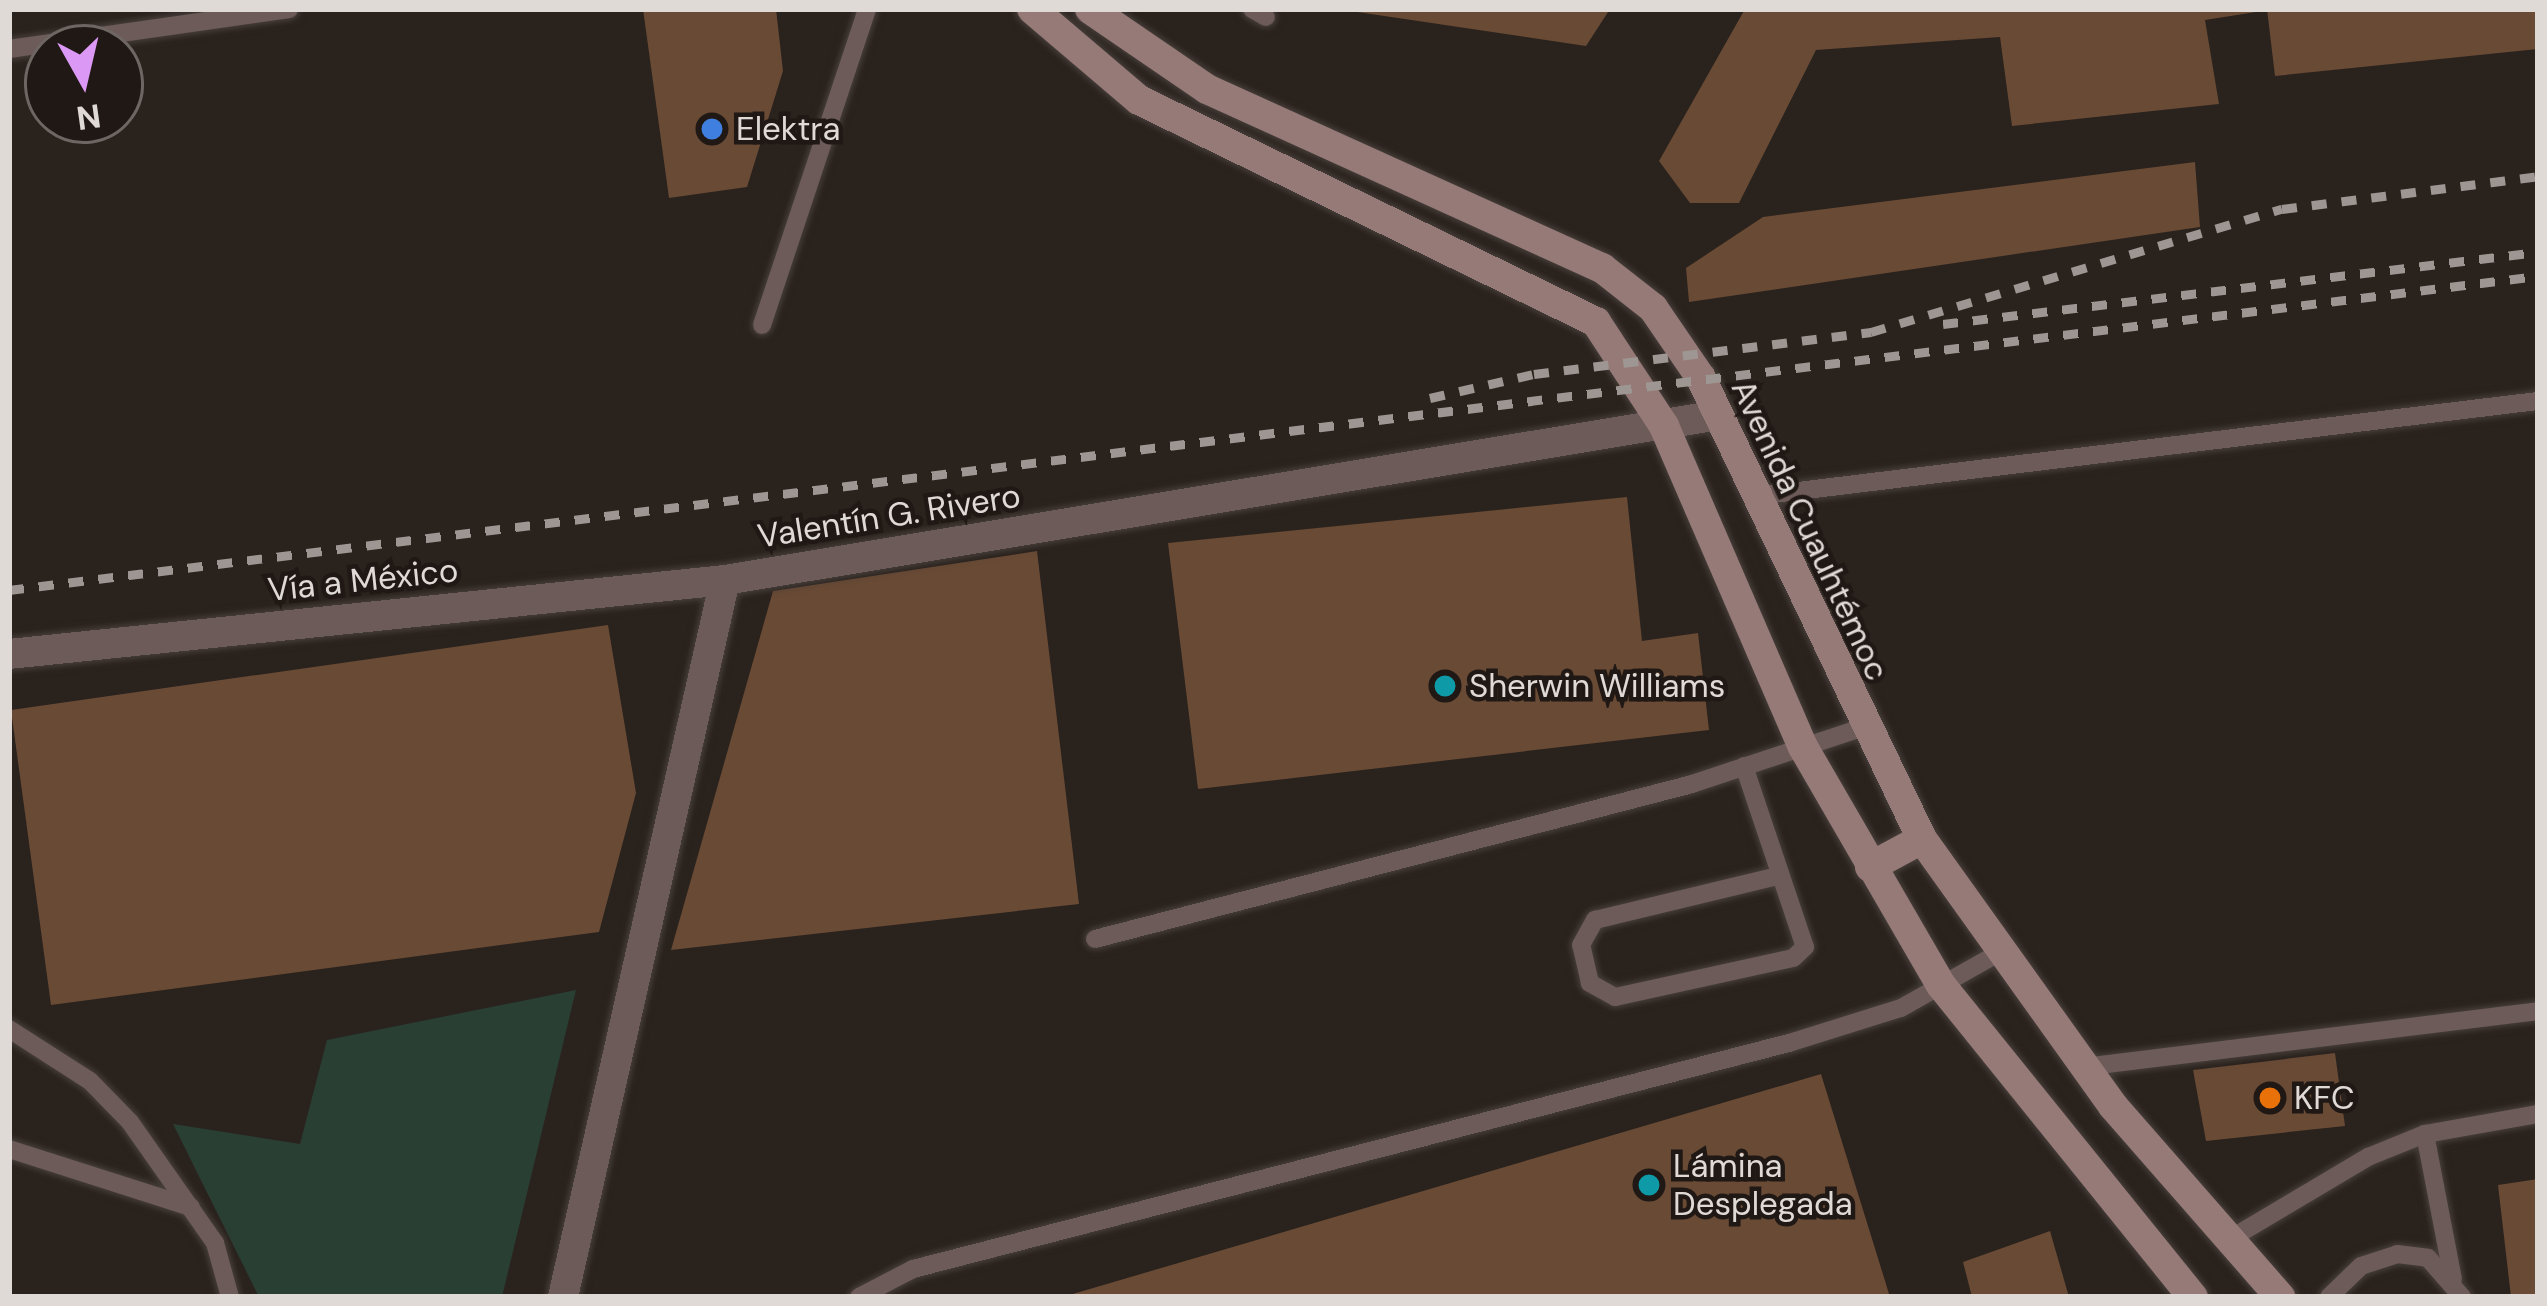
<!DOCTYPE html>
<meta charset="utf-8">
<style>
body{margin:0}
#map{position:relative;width:2547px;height:1306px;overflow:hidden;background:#2a221d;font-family:"DM Sans",sans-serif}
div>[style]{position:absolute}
.green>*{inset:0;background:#2a3f34}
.building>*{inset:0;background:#684a35}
.roads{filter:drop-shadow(0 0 3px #473f3b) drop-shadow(0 0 3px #473f3b)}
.service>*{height:18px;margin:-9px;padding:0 9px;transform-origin:9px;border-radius:9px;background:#6d5b59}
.minor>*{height:30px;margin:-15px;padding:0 15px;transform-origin:15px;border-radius:15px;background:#6d5b59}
.secondary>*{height:30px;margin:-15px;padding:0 15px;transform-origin:15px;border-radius:15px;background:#967a77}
.rail>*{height:9px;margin-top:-4.5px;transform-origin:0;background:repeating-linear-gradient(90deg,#9d9692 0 15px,transparent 0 30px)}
.dots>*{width:33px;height:33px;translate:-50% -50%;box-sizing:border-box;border:6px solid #201814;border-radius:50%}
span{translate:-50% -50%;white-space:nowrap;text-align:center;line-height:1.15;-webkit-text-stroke:9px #201814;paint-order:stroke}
.poi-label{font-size:33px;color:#e0dad7}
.left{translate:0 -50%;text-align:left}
.street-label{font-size:33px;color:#e0dad7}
.frame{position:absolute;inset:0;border:12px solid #e0dad7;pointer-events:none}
.north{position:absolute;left:24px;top:24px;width:120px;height:120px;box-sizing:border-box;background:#201814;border:3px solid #6d6662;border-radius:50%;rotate:172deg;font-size:33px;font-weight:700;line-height:48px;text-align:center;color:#e0dad7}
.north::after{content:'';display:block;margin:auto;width:42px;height:54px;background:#db99f5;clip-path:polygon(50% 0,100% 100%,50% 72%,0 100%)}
</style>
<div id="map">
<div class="green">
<div style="clip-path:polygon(576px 990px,502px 1297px,259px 1297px,173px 1124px,300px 1144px,327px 1040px)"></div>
</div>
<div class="building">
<div style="clip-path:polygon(643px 9px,776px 9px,783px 71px,747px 187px,669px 198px)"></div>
<div style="clip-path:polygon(1337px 9px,1610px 9px,1586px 46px)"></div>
<div style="clip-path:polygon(1745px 9px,2256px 9px,2256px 12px,2205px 20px,2219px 104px,2012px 126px,2000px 37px,1816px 50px,1739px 203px,1690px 203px,1659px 161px)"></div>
<div style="clip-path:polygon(2267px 9px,2538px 9px,2538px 49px,2275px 76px)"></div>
<div style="clip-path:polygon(2195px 162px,2200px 227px,1689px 302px,1686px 268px,1763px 217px)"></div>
<div style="clip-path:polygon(1627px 497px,1642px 641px,1698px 633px,1709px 730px,1198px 789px,1168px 543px)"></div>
<div style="clip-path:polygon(1037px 551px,1079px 904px,671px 950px,773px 591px)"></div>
<div style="clip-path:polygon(608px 625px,636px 793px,599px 932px,51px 1005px,11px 710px)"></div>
<div style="clip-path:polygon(2335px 1053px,2345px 1126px,2206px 1141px,2193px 1070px)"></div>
<div style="clip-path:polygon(1821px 1074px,1890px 1297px,1066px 1297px,1066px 1296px)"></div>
<div style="clip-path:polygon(2538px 1179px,2538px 1297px,2511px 1297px,2498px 1185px)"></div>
<div style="clip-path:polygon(2050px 1231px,2069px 1297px,1972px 1297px,1963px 1262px)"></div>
</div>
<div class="roads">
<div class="service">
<div style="left:1252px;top:9px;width:16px;rotate:30deg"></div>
<div style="left:9px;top:49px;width:283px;rotate:-8.1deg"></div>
<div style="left:762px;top:325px;width:333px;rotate:-71.6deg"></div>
<div style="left:1757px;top:496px;width:787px;rotate:-6.94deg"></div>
<div style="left:1744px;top:766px;width:191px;rotate:71.4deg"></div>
<div style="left:1805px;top:947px;width:16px;rotate:137deg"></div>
<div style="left:1793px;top:958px;width:182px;rotate:167.6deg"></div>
<div style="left:1615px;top:997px;width:29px;rotate:-151deg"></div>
<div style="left:1590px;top:983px;width:39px;rotate:-103deg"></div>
<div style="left:1581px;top:945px;width:29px;rotate:-61deg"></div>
<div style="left:1595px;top:920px;width:188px;rotate:-13.5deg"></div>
<div style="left:1095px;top:939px;width:617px;rotate:-14.55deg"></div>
<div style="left:1692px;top:784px;width:178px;rotate:-18.3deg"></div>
<div style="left:9px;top:1029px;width:96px;rotate:32.7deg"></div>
<div style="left:90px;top:1081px;width:57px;rotate:45.7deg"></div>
<div style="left:130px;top:1122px;width:148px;rotate:54.9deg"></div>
<div style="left:215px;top:1243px;width:56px;rotate:74.5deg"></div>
<div style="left:2083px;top:1067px;width:458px;rotate:-7deg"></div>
<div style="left:2425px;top:1134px;width:148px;rotate:79.1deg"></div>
<div style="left:9px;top:1149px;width:191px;rotate:17.7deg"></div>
<div style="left:2230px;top:1239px;width:161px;rotate:-30.7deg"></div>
<div style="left:2368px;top:1157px;width:61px;rotate:-22deg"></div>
<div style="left:2425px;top:1134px;width:115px;rotate:-10deg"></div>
<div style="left:859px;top:1297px;width:61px;rotate:-27.4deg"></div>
<div style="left:913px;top:1269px;width:905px;rotate:-14.47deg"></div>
<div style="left:1789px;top:1043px;width:117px;rotate:-17.4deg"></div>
<div style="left:1901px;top:1008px;width:110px;rotate:-29.4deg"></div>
<div style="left:2329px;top:1297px;width:45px;rotate:-44.1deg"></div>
<div style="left:2361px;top:1266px;width:38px;rotate:-18deg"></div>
<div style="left:2397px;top:1254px;width:31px;rotate:7deg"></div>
<div style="left:2428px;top:1258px;width:52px;rotate:48.9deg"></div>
</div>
<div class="minor">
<div style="left:9px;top:654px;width:720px;rotate:-5.9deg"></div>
<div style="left:725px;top:580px;width:1007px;rotate:-9.43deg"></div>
<div style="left:563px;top:1297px;width:735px;rotate:-77.27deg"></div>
</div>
<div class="secondary">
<div style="left:1032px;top:9px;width:140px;rotate:40.4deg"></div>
<div style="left:1139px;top:100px;width:508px;rotate:25.91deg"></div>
<div style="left:1596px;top:322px;width:124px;rotate:56.8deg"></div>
<div style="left:1664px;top:426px;width:350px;rotate:66.6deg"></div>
<div style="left:1803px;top:747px;width:275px;rotate:59.9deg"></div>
<div style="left:1941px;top:985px;width:401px;rotate:51.1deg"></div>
<div style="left:1090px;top:9px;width:142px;rotate:34.4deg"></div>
<div style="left:1207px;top:89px;width:434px;rotate:24.4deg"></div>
<div style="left:1602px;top:268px;width:65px;rotate:38.1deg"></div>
<div style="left:1653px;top:308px;width:85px;rotate:55.6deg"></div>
<div style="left:1701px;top:378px;width:511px;rotate:64.39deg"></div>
<div style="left:1922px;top:839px;width:328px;rotate:54.4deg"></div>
<div style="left:2113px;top:1106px;width:254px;rotate:48.8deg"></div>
<div style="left:1870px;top:867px;width:59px;rotate:-28.3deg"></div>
</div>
</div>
<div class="rail">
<div style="left:1943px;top:324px;width:599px;rotate:-6.9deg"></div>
<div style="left:1430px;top:398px;width:107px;rotate:-13deg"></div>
<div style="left:1534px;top:374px;width:340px;rotate:-7.1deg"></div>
<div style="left:1871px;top:332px;width:429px;rotate:-16.7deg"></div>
<div style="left:2282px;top:209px;width:258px;rotate:-7.3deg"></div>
<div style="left:9px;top:590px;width:2548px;rotate:-7.08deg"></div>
</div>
<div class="dots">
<div style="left:712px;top:129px;background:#3f7fe0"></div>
<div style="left:1445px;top:686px;background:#0f9aa8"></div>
<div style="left:2270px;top:1098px;background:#e8710a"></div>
<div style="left:1649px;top:1185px;background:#0f9aa8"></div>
</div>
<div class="poi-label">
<span class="left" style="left:736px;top:129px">Elektra</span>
<span class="left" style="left:1469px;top:686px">Sherwin Williams</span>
<span class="left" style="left:2294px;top:1098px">KFC</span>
<span class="left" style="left:1673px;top:1185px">Lámina<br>Desplegada</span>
</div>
<div class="street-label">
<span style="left:889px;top:516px;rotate:-9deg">Valentín G. Rivero</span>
<span style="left:1810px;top:530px;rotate:65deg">Avenida Cuauhtémoc</span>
<span style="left:363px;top:580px;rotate:-6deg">Vía a México</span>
</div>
<div class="frame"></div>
<div class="north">N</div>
</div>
